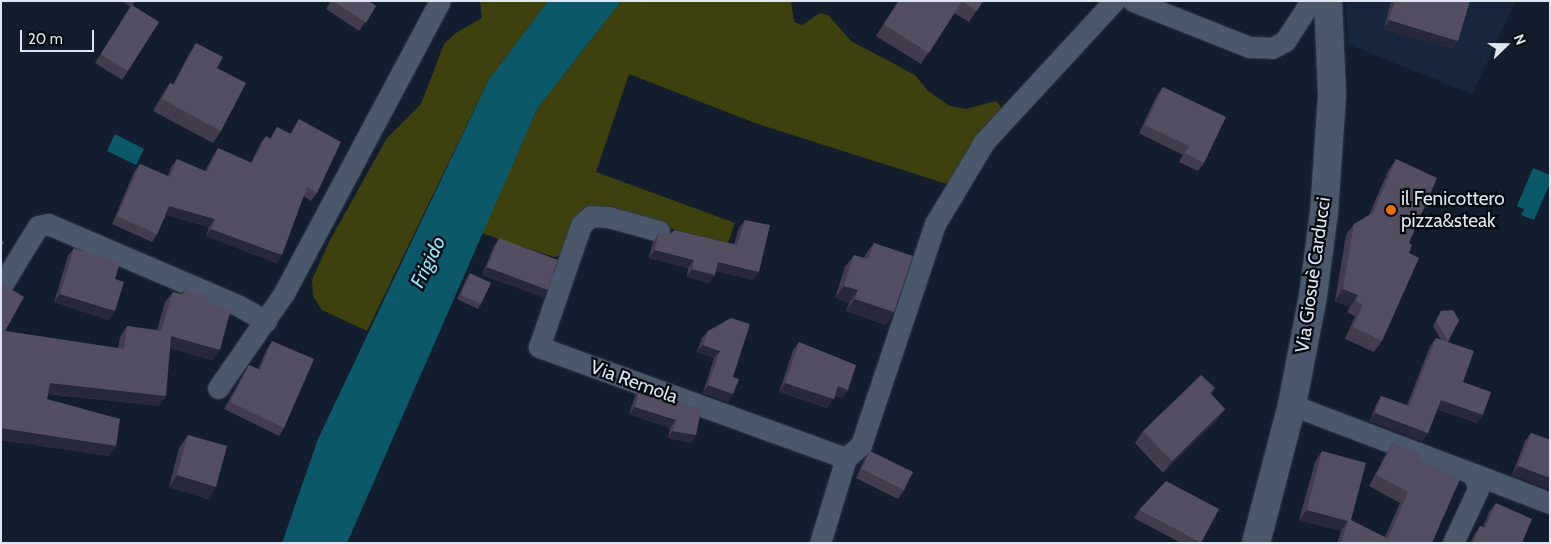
<!DOCTYPE html>
<meta charset="utf-8">
<style>
body{margin:0}
#map{position:relative;width:1551px;height:544px;overflow:hidden;background:#121e2e;font-family:Cabin,sans-serif}
div>[style]{position:absolute}
.built>*{inset:0;background:#16273c}
.green>*{inset:0;background:#3e410e}
.water>*{inset:0;background:#0b5868}
.roads{filter:drop-shadow(0 0 1px #313946) drop-shadow(0 0 1px #313946)}
.minor>*{height:21px;margin:-10.5px;padding:0 10.5px;transform-origin:10.5px;border-radius:10.5px;background:#4a586b}
.secondary>*{height:28px;margin:-14px;padding:0 14px;transform-origin:14px;border-radius:14px;background:#4a586b}
.wall>*{inset:0;background:#433c4f}
.shaded-wall>*{inset:0;background:#28283b}
.building>*{inset:0;background:#534e61}
.dots>*{width:14px;height:14px;translate:-50% -50%;box-sizing:border-box;border:2px solid #04080f;border-radius:50%}
span{translate:-50% -50%;white-space:nowrap;text-align:center;line-height:1.15;-webkit-text-stroke:4.5px #04080f;paint-order:stroke}
.poi-label{font-size:19px;color:#dde6f1}
.left{translate:0 -50%;text-align:left}
.street-label{font-size:19px;color:#dde6f1}
.water-label{font-size:20px;color:#90e7ff;font-style:italic}
.frame{position:absolute;inset:0;border:2px solid #dde6f1;pointer-events:none}
.north{position:absolute;left:1481px;top:20px;width:50px;height:50px;-webkit-text-stroke:4px #04080f;paint-order:stroke;rotate:68deg;font-size:14px;font-weight:700;line-height:20px;text-align:center;color:#dde6f1}
.north::after{content:'';display:block;margin:auto;width:18px;height:22px;background:#dde6f1;clip-path:polygon(50% 0,100% 100%,50% 72%,0 100%)}
.scale{position:absolute;left:20px;top:30px;width:74px;height:22px;box-sizing:border-box;border:2px solid #dde6f1;border-top:0;padding-left:6px;font-size:15px;line-height:18px;white-space:nowrap;color:#dde6f1;-webkit-text-stroke:4px #04080f;paint-order:stroke}
</style>
<div id="map">
<div class="built">
<div style="clip-path:polygon(1346px 1px,1516px 1px,1472px 94px,1348px 44px)"></div>
</div>
<div class="green">
<div style="clip-path:polygon(480px 1px,548px 1px,488px 81px,367px 331px,322px 310px,313px 296px,312px 280px,330px 240px,387px 138px,421px 104px,444px 44px,456px 33px,482px 18px)"></div>
<div style="clip-path:polygon(621px 1px,791px 1px,794px 22px,802px 25px,820px 13px,828px 15px,851px 41px,915px 75px,928px 91px,950px 106px,966px 109px,996px 101px,1004px 111px,953px 186px,755px 123px,629px 74px,596px 172px,735px 223px,728px 243px,590px 208px,563px 255px,554px 257px,481px 233px,537px 109px)"></div>
</div>
<div class="water">
<div style="clip-path:polygon(548px 1px,621px 1px,537px 109px,347px 543px,282px 543px,318px 439px,488px 81px)"></div>
<div style="clip-path:polygon(115px 134px,144px 149px,136px 165px,107px 151px)"></div>
<div style="clip-path:polygon(1533px 168px,1550px 175px,1550px 183px,1534px 220px,1521px 215px,1524px 209px,1517px 206px)"></div>
</div>
<div class="roads">
<div class="minor">
<div style="left:1133px;top:1px;width:125px;rotate:21.6deg"></div>
<div style="left:1249px;top:47px;width:23px;rotate:2deg"></div>
<div style="left:1272px;top:48px;width:15px;rotate:-28deg"></div>
<div style="left:1285px;top:41px;width:44px;rotate:-57deg"></div>
<div style="left:1309px;top:4px;width:12px;rotate:-14deg"></div>
<div style="left:659px;top:231px;width:53px;rotate:-164.6deg"></div>
<div style="left:608px;top:217px;width:17px;rotate:-177deg"></div>
<div style="left:591px;top:216px;width:13px;rotate:138deg"></div>
<div style="left:581px;top:225px;width:129px;rotate:109deg"></div>
<div style="left:539px;top:347px;width:326px;rotate:19.9deg"></div>
<div style="left:846px;top:458px;width:89px;rotate:107deg"></div>
<div style="left:2px;top:285px;width:69px;rotate:-58.6deg"></div>
<div style="left:38px;top:226px;width:10px;rotate:-11deg"></div>
<div style="left:48px;top:224px;width:208px;rotate:23.2deg"></div>
<div style="left:239px;top:306px;width:31px;rotate:29deg"></div>
<div style="left:218px;top:388px;width:116px;rotate:-55.2deg"></div>
<div style="left:284px;top:293px;width:331px;rotate:-61.9deg"></div>
<div style="left:1292px;top:405px;width:195px;rotate:20.8deg"></div>
<div style="left:1474px;top:474px;width:16px;rotate:75deg"></div>
<div style="left:1478px;top:489px;width:60px;rotate:114.8deg"></div>
<div style="left:846px;top:458px;width:20px;rotate:-41deg"></div>
<div style="left:861px;top:445px;width:233px;rotate:-71.5deg"></div>
<div style="left:935px;top:224px;width:96px;rotate:-59.1deg"></div>
<div style="left:984px;top:142px;width:192px;rotate:-47.3deg"></div>
<div style="left:1474px;top:474px;width:81px;rotate:20.9deg"></div>
</div>
<div class="secondary">
<div style="left:1256px;top:543px;width:143px;rotate:-75.4deg"></div>
<div style="left:1292px;top:405px;width:111px;rotate:-79.1deg"></div>
<div style="left:1313px;top:296px;width:84px;rotate:-82.5deg"></div>
<div style="left:1324px;top:213px;width:118px;rotate:-86.1deg"></div>
<div style="left:1332px;top:95px;width:94px;rotate:-92.4deg"></div>
</div>
</div>
<div class="wall">
<div style="clip-path:polygon(122px 1px,136px 1px,132px 6px,128px 71px,122px 80px,95px 63px,130px 7px)"></div>
<div style="clip-path:polygon(331px 1px,369px 1px,376px 6px,359px 31px,326px 9px)"></div>
<div style="clip-path:polygon(898px 1px,983px 1px,969px 22px,954px 13px,921px 64px,876px 36px)"></div>
<div style="clip-path:polygon(1391px 1px,1470px 1px,1453px 49px,1384px 29px)"></div>
<div style="clip-path:polygon(196px 43px,217px 68px,221px 131px,213px 143px,153px 111px,162px 95px,170px 83px,173px 84px,188px 56px)"></div>
<div style="clip-path:polygon(1163px 87px,1204px 163px,1198px 171px,1179px 162px,1183px 155px,1139px 133px,1157px 95px)"></div>
<div style="clip-path:polygon(299px 119px,317px 193px,311px 201px,303px 196px,276px 263px,206px 236px,209px 227px,166px 215px,157px 234px,152px 242px,112px 224px,134px 172px,140px 164px,168px 176px,171px 167px,177px 159px,205px 171px,213px 156px,218px 148px,251px 163px,260px 144px,266px 136px,270px 139px,277px 127px,290px 134px)"></div>
<div style="clip-path:polygon(1396px 159px,1409px 243px,1409px 253px,1382px 341px,1374px 352px,1345px 339px,1355px 316px,1347px 312px,1350px 307px,1335px 301px,1346px 235px,1354px 224px,1369px 215px,1388px 171px)"></div>
<div style="clip-path:polygon(745px 220px,759px 272px,753px 280px,716px 271px,709px 283px,687px 277px,688px 268px,649px 258px,653px 242px,658px 234px,734px 244px,739px 228px)"></div>
<div style="clip-path:polygon(499px 238px,548px 290px,543px 297px,482px 275px,494px 246px)"></div>
<div style="clip-path:polygon(874px 243px,894px 312px,886px 325px,846px 311px,849px 303px,835px 298px,845px 267px,854px 255px,864px 258px,865px 255px)"></div>
<div style="clip-path:polygon(74px 248px,115px 279px,109px 320px,54px 302px,68px 256px)"></div>
<div style="clip-path:polygon(470px 273px,481px 304px,478px 309px,457px 299px,467px 278px)"></div>
<div style="clip-path:polygon(185px 289px,207px 302px,212px 360px,170px 348px,159px 406px,48px 394px,47px 399px,109px 456px,1px 440px,5px 331px,118px 348px,120px 337px,127px 326px,157px 330px,165px 302px,173px 292px,181px 294px)"></div>
<div style="clip-path:polygon(1441px 311px,1459px 320px,1448px 342px,1463px 382px,1477px 423px,1437px 409px,1428px 433px,1422px 441px,1370px 421px,1376px 405px,1381px 396px,1407px 405px,1430px 346px,1436px 338px,1441px 340px,1433px 326px)"></div>
<div style="clip-path:polygon(708px 331px,733px 377px,728px 402px,703px 393px,714px 358px,697px 352px,702px 338px)"></div>
<div style="clip-path:polygon(272px 341px,284px 428px,279px 436px,224px 409px,244px 373px,249px 365px,258px 369px,267px 349px)"></div>
<div style="clip-path:polygon(799px 342px,848px 390px,842px 398px,835px 396px,827px 408px,779px 392px,793px 350px)"></div>
<div style="clip-path:polygon(640px 388px,701px 410px,691px 443px,668px 438px,670px 428px,629px 414px,635px 396px)"></div>
<div style="clip-path:polygon(1215px 388px,1211px 394px,1225px 409px,1216px 421px,1163px 473px,1135px 443px,1143px 431px)"></div>
<div style="clip-path:polygon(1531px 433px,1550px 440px,1512px 475px,1525px 441px)"></div>
<div style="clip-path:polygon(188px 435px,208px 499px,169px 487px,179px 448px)"></div>
<div style="clip-path:polygon(1393px 443px,1419px 460px,1432px 543px,1337px 543px,1341px 531px,1299px 520px,1315px 462px,1322px 451px,1351px 520px,1385px 537px,1400px 503px,1369px 486px,1386px 454px)"></div>
<div style="clip-path:polygon(870px 451px,904px 490px,898px 499px,856px 478px,864px 460px)"></div>
<div style="clip-path:polygon(1496px 503px,1522px 543px,1470px 543px,1474px 535px,1480px 526px,1483px 527px,1489px 512px)"></div>
<div style="clip-path:polygon(1139px 510px,1201px 543px,1181px 543px,1134px 518px)"></div>
</div>
<div class="shaded-wall">
<div style="clip-path:polygon(1389px 20px,1458px 41px,1453px 49px,1384px 29px)"></div>
<div style="clip-path:polygon(169px 206px,215px 219px,209px 227px,164px 214px)"></div>
<div style="clip-path:polygon(211px 229px,282px 255px,276px 263px,206px 236px)"></div>
<div style="clip-path:polygon(655px 250px,694px 260px,688px 268px,649px 258px)"></div>
<div style="clip-path:polygon(718px 262px,759px 272px,753px 280px,712px 270px)"></div>
<div style="clip-path:polygon(487px 267px,548px 290px,543px 297px,482px 275px)"></div>
<div style="clip-path:polygon(692px 269px,715px 275px,709px 283px,687px 277px)"></div>
<div style="clip-path:polygon(844px 286px,858px 290px,849px 303px,835px 298px)"></div>
<div style="clip-path:polygon(1343px 289px,1358px 295px,1350px 307px,1335px 301px)"></div>
<div style="clip-path:polygon(60px 294px,115px 311px,109px 320px,54px 302px)"></div>
<div style="clip-path:polygon(855px 299px,894px 312px,886px 325px,846px 311px)"></div>
<div style="clip-path:polygon(171px 336px,220px 350px,212px 360px,164px 347px)"></div>
<div style="clip-path:polygon(703px 345px,720px 351px,714px 358px,697px 352px)"></div>
<div style="clip-path:polygon(50px 383px,166px 396px,159px 406px,43px 393px)"></div>
<div style="clip-path:polygon(785px 383px,834px 399px,827px 408px,779px 392px)"></div>
<div style="clip-path:polygon(708px 385px,733px 394px,728px 402px,703px 393px)"></div>
<div style="clip-path:polygon(838px 386px,848px 390px,842px 398px,832px 395px)"></div>
<div style="clip-path:polygon(1441px 400px,1483px 415px,1477px 423px,1435px 408px)"></div>
<div style="clip-path:polygon(635px 407px,676px 420px,670px 428px,629px 414px)"></div>
<div style="clip-path:polygon(1225px 409px,1216px 421px,1163px 473px,1172px 461px)"></div>
<div style="clip-path:polygon(1375px 413px,1428px 433px,1422px 441px,1370px 421px)"></div>
<div style="clip-path:polygon(1px 428px,116px 446px,109px 456px,1px 440px)"></div>
<div style="clip-path:polygon(673px 431px,696px 435px,691px 443px,668px 438px)"></div>
<div style="clip-path:polygon(1518px 466px,1550px 478px,1550px 490px,1512px 475px)"></div>
<div style="clip-path:polygon(177px 475px,216px 487px,208px 499px,169px 487px)"></div>
<div style="clip-path:polygon(1307px 510px,1348px 521px,1341px 531px,1299px 520px)"></div>
</div>
<div class="building">
<div style="clip-path:polygon(333px 1px,369px 1px,376px 6px,366px 23px)"></div>
<div style="clip-path:polygon(899px 1px,983px 1px,977px 11px,962px 1px,929px 53px,884px 24px)"></div>
<div style="clip-path:polygon(1395px 1px,1470px 1px,1458px 41px,1389px 20px)"></div>
<div style="clip-path:polygon(132px 5px,159px 22px,128px 71px,101px 54px)"></div>
<div style="clip-path:polygon(196px 43px,223px 57px,217px 68px,246px 83px,221px 131px,162px 99px,170px 83px,174px 85px)"></div>
<div style="clip-path:polygon(1163px 87px,1226px 117px,1204px 163px,1185px 153px,1189px 146px,1145px 125px)"></div>
<div style="clip-path:polygon(299px 119px,341px 142px,317px 193px,307px 187px,282px 255px,211px 229px,215px 219px,169px 206px,157px 234px,117px 216px,140px 164px,170px 177px,177px 159px,207px 172px,218px 148px,252px 163px,266px 136px,271px 139px,277px 127px,291px 134px)"></div>
<div style="clip-path:polygon(1396px 159px,1437px 178px,1409px 243px,1412px 245px,1409px 253px,1419px 258px,1382px 341px,1353px 327px,1363px 305px,1356px 301px,1358px 295px,1343px 289px,1354px 224px,1373px 213px)"></div>
<div style="clip-path:polygon(745px 220px,770px 225px,759px 272px,718px 262px,715px 275px,692px 269px,694px 260px,655px 250px,658px 234px,668px 235px,675px 230px,737px 245px)"></div>
<div style="clip-path:polygon(499px 238px,558px 260px,548px 290px,487px 267px)"></div>
<div style="clip-path:polygon(1px 240px,4px 242px,1px 248px)"></div>
<div style="clip-path:polygon(874px 243px,913px 256px,894px 312px,855px 299px,858px 290px,844px 286px,854px 255px,868px 259px)"></div>
<div style="clip-path:polygon(74px 248px,120px 263px,115px 279px,124px 282px,115px 311px,60px 294px)"></div>
<div style="clip-path:polygon(470px 273px,491px 283px,481px 304px,461px 295px)"></div>
<div style="clip-path:polygon(1px 283px,24px 297px,5px 331px,124px 349px,127px 326px,161px 331px,173px 292px,183px 295px,185px 289px,208px 296px,207px 302px,231px 309px,220px 350px,171px 336px,166px 396px,50px 383px,47px 399px,120px 419px,116px 446px,1px 428px)"></div>
<div style="clip-path:polygon(1453px 310px,1459px 320px,1448px 341px,1436px 321px,1441px 311px)"></div>
<div style="clip-path:polygon(731px 318px,750px 324px,733px 377px,739px 379px,733px 394px,708px 385px,720px 351px,703px 345px,708px 331px)"></div>
<div style="clip-path:polygon(1436px 338px,1474px 351px,1463px 382px,1491px 392px,1483px 415px,1441px 400px,1428px 433px,1375px 413px,1381px 396px,1409px 406px)"></div>
<div style="clip-path:polygon(272px 341px,314px 359px,284px 428px,230px 402px,249px 365px,260px 370px)"></div>
<div style="clip-path:polygon(799px 342px,856px 365px,848px 390px,838px 386px,834px 399px,785px 383px)"></div>
<div style="clip-path:polygon(1201px 375px,1215px 388px,1210px 393px,1225px 409px,1172px 461px,1143px 431px)"></div>
<div style="clip-path:polygon(640px 388px,701px 410px,696px 435px,673px 431px,676px 420px,635px 407px)"></div>
<div style="clip-path:polygon(1531px 433px,1550px 440px,1550px 478px,1518px 466px)"></div>
<div style="clip-path:polygon(188px 435px,227px 446px,216px 487px,177px 475px)"></div>
<div style="clip-path:polygon(1393px 443px,1421px 454px,1419px 460px,1460px 479px,1432px 543px,1341px 543px,1348px 521px,1307px 510px,1322px 451px,1366px 463px,1351px 520px,1388px 539px,1408px 492px,1376px 475px)"></div>
<div style="clip-path:polygon(870px 451px,913px 472px,904px 490px,862px 469px)"></div>
<div style="clip-path:polygon(1166px 481px,1219px 509px,1201px 543px,1139px 510px)"></div>
<div style="clip-path:polygon(1496px 503px,1532px 519px,1522px 543px,1473px 543px,1480px 526px,1485px 528px)"></div>
</div>
<div class="dots">
<div style="left:1391px;top:210px;background:#e8710a"></div>
</div>
<div class="poi-label">
<span class="left" style="left:1401px;top:210px">il Fenicottero<br>pizza&amp;steak</span>
</div>
<div class="street-label">
<span style="left:1313px;top:275px;rotate:-82deg">Via Giosuè Carducci</span>
<span style="left:634px;top:382px;rotate:20deg">Via Remola</span>
</div>
<div class="water-label">
<span style="left:428px;top:262px;rotate:-64deg">Frigido</span>
</div>
<div class="frame"></div>
<div class="north">N</div>
<div class="scale">20 m</div>
</div>
